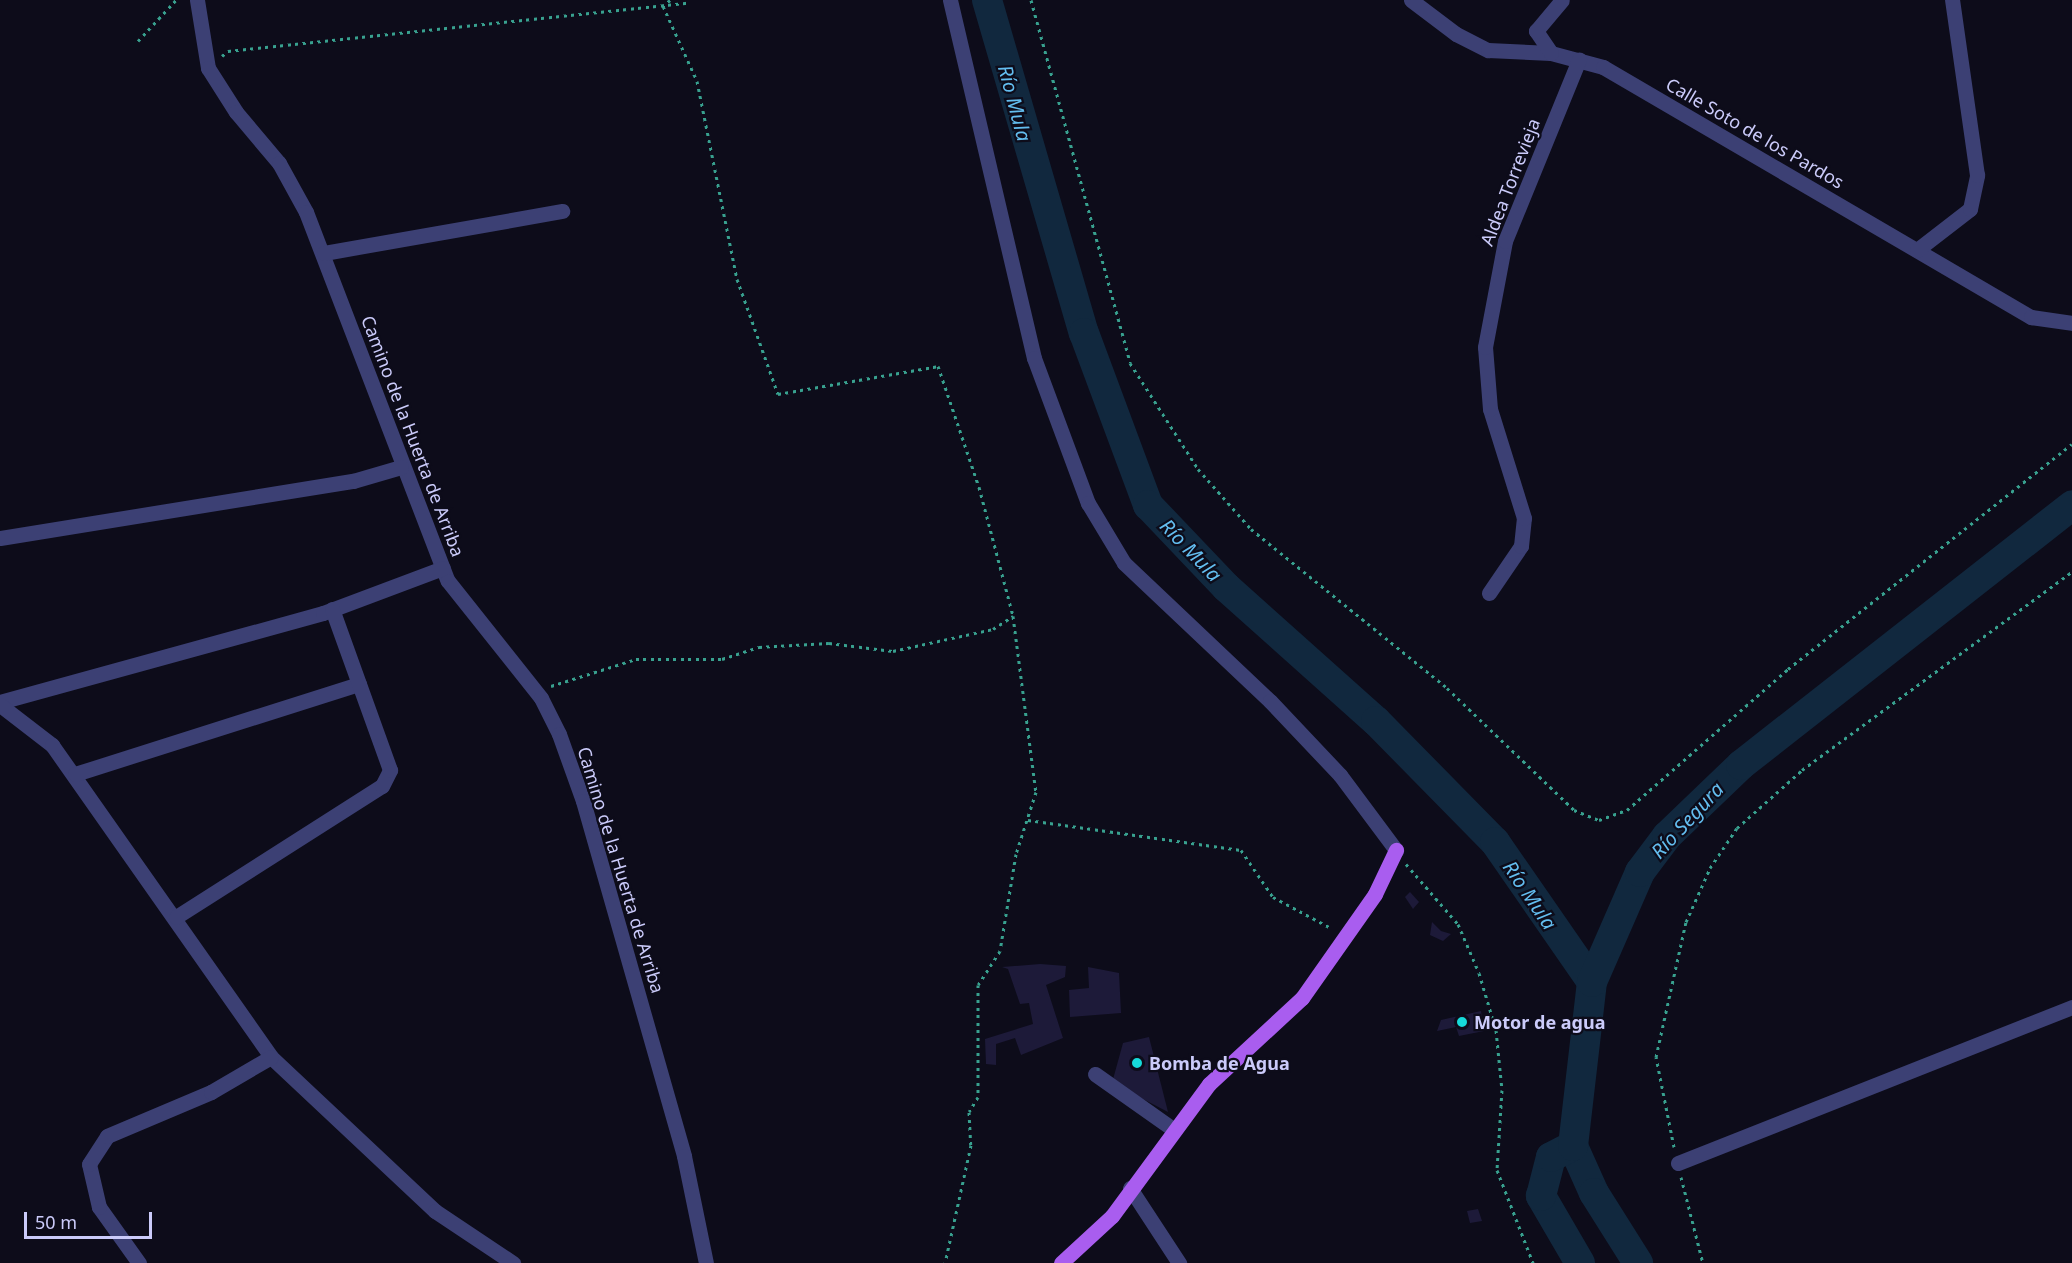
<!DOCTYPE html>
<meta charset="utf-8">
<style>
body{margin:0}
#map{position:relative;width:2072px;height:1263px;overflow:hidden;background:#0d0c1a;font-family:"Noto Sans",sans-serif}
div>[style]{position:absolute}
.river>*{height:30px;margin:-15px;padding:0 15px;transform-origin:15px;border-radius:15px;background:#11283e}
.building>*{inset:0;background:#1d1a39}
.path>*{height:3px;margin-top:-1.5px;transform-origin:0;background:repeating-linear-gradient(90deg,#38a18f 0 3px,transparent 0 7.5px)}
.minor>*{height:15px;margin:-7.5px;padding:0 7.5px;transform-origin:7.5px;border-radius:7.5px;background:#3c4074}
.major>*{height:15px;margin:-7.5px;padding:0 7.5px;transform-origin:7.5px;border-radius:7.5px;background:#a95def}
.dots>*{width:16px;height:16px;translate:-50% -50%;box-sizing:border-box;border:3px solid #0d0c1a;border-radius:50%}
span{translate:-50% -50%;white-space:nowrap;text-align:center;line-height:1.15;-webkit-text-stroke:4.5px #0d0c1a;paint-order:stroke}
.street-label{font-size:18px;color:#cbcbfa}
.poi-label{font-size:18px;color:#cbcbfa;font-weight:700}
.left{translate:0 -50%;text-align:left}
.water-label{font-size:20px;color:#63bdef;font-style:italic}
.scale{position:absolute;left:24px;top:1212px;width:128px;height:27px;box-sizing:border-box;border:3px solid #cbcbfa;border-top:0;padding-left:8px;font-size:18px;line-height:21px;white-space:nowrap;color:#cbcbfa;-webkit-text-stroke:4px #0d0c1a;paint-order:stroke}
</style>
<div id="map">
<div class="river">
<div style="left:987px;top:0;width:347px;rotate:73.8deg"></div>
<div style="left:1084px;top:333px;width:184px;rotate:69.6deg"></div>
<div style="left:1148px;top:505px;width:113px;rotate:46.4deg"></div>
<div style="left:1226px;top:587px;width:201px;rotate:41.8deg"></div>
<div style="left:1376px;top:721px;width:170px;rotate:45.5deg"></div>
<div style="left:1495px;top:842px;width:170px;rotate:55.3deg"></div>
<div style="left:1573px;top:1146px;width:51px;rotate:65.9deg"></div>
<div style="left:1594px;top:1193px;width:83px;rotate:57.8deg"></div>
<div style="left:1580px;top:1263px;width:78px;rotate:-120.2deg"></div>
<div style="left:1541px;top:1196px;width:40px;rotate:-75.6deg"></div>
<div style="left:1551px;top:1157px;width:25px;rotate:-27deg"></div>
<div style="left:1573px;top:1146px;width:165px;rotate:-83.4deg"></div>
<div style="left:1592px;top:982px;width:120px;rotate:-66.4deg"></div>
<div style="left:1640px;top:872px;width:45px;rotate:-53.1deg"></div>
<div style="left:1667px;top:836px;width:103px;rotate:-43.8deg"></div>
<div style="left:1741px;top:765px;width:421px;rotate:-38.1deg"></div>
</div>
<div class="building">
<div style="clip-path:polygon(1410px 892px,1419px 902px,1413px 909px,1405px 897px)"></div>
<div style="clip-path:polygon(1432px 922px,1441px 931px,1451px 934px,1443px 941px,1430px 935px)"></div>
<div style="clip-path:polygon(1040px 964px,1066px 966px,1065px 977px,1046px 985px,1063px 1038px,1021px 1055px,1015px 1038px,996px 1044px,996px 1065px,986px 1064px,985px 1039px,1033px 1024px,1029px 1003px,1020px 1004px,1008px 969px,1002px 967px)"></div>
<div style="clip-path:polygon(1088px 967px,1119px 973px,1121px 1013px,1070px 1017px,1069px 990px,1089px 988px)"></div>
<div style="clip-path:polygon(1481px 1011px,1484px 1031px,1459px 1036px,1456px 1027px,1437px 1031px,1441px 1020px)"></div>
<div style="clip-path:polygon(1149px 1037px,1168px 1112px,1112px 1083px,1123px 1043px)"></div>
<div style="clip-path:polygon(1478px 1209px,1482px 1221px,1470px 1223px,1467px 1211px)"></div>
</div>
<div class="path">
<div style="left:670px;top:0;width:9px;rotate:139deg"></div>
<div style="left:663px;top:6px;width:82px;rotate:65.6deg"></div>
<div style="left:697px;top:81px;width:202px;rotate:78.6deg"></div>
<div style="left:737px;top:279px;width:122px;rotate:70.4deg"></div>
<div style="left:778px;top:394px;width:162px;rotate:-9.9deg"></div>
<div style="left:938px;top:366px;width:128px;rotate:71.3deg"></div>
<div style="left:979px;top:487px;width:133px;rotate:75.2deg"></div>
<div style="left:1013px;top:616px;width:177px;rotate:82.6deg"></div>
<div style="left:1036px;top:792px;width:65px;rotate:107.9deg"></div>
<div style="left:1016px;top:854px;width:98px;rotate:99.4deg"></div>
<div style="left:1000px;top:951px;width:40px;rotate:122.9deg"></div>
<div style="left:978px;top:985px;width:112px;rotate:90deg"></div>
<div style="left:978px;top:1097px;width:17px;rotate:121deg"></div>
<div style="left:969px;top:1112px;width:33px;rotate:87deg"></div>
<div style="left:971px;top:1145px;width:121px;rotate:102.4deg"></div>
<div style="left:1031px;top:0;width:376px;rotate:74.7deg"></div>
<div style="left:1130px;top:363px;width:126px;rotate:57.3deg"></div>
<div style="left:1198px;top:469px;width:80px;rotate:48.5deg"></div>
<div style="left:1251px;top:529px;width:252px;rotate:39deg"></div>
<div style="left:1447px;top:688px;width:176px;rotate:43.8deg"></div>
<div style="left:1574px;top:810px;width:27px;rotate:22deg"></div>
<div style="left:1599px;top:820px;width:30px;rotate:-20deg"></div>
<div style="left:1627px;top:810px;width:214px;rotate:-41.2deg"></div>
<div style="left:1788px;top:669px;width:362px;rotate:-38.4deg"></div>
<div style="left:138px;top:41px;width:56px;rotate:-47.2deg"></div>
<div style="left:222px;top:56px;width:8px;rotate:-40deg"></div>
<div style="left:228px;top:51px;width:462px;rotate:-6deg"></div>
<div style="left:551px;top:686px;width:89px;rotate:-17.6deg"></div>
<div style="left:636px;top:659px;width:86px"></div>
<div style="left:722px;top:659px;width:39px;rotate:-18deg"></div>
<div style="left:759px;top:647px;width:70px;rotate:-3.3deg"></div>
<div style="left:829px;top:643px;width:64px;rotate:7.1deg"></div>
<div style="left:893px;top:651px;width:102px;rotate:-12.4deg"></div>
<div style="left:993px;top:629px;width:24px;rotate:-33deg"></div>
<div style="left:1028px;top:820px;width:215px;rotate:8deg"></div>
<div style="left:1241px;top:850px;width:57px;rotate:55.8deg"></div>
<div style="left:1273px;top:897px;width:66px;rotate:28.1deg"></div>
<div style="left:1406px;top:864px;width:79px;rotate:49.1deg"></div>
<div style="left:1458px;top:924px;width:53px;rotate:66.8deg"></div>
<div style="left:1479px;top:973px;width:59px;rotate:73.4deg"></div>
<div style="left:1496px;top:1030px;width:60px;rotate:84.3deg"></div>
<div style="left:1502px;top:1090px;width:80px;rotate:93.6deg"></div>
<div style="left:1497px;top:1170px;width:100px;rotate:68.8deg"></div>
<div style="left:1674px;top:1147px;width:92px;rotate:-101.3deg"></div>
<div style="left:1656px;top:1057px;width:138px;rotate:-77.5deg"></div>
<div style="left:1686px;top:922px;width:59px;rotate:-66deg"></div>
<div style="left:1710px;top:868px;width:48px;rotate:-56deg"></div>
<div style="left:1737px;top:828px;width:87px;rotate:-41.7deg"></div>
<div style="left:1802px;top:770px;width:335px;rotate:-36.3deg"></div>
<div style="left:1681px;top:1177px;width:89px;rotate:75.7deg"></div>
</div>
<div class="minor">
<div style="left:197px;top:0;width:69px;rotate:80.8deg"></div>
<div style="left:208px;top:68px;width:52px;rotate:57.5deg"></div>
<div style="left:236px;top:112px;width:67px;rotate:49.9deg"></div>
<div style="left:279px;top:163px;width:56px;rotate:61.1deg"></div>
<div style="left:306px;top:212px;width:395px;rotate:69deg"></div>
<div style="left:448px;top:581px;width:149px;rotate:51.5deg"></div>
<div style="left:541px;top:698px;width:40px;rotate:63.4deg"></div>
<div style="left:559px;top:734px;width:71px;rotate:70.3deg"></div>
<div style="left:583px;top:801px;width:369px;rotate:74.1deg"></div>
<div style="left:684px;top:1156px;width:109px;rotate:78.4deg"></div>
<div style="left:950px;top:0;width:368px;rotate:76.8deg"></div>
<div style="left:1034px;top:358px;width:155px;rotate:69.6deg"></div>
<div style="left:1088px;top:503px;width:70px;rotate:59deg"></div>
<div style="left:1124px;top:563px;width:201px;rotate:43.4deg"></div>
<div style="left:1270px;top:701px;width:102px;rotate:46.6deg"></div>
<div style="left:1340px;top:775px;width:94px;rotate:53.3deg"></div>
<div style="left:1411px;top:0;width:56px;rotate:37.1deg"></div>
<div style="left:1456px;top:34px;width:36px;rotate:27deg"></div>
<div style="left:1488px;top:50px;width:63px;rotate:2.7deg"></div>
<div style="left:1551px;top:53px;width:54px;rotate:15.1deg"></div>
<div style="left:1603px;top:67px;width:496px;rotate:30.3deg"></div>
<div style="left:2031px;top:317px;width:41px;rotate:8.3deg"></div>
<div style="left:1551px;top:53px;width:27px;rotate:-124deg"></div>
<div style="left:1536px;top:31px;width:40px;rotate:-50deg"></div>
<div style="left:1917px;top:250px;width:67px;rotate:-37.7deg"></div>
<div style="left:1970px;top:209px;width:35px;rotate:-78deg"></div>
<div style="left:1977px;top:175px;width:177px;rotate:-98.1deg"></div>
<div style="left:324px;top:253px;width:242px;rotate:-10deg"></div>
<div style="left:0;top:538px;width:358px;rotate:-9.2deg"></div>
<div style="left:353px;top:481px;width:50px;rotate:-16.3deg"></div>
<div style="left:1489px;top:593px;width:57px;rotate:-55.8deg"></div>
<div style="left:1521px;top:546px;width:28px;rotate:-84deg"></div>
<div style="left:1524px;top:518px;width:114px;rotate:-107.3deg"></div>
<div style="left:1490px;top:409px;width:62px;rotate:-94.6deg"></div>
<div style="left:1485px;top:347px;width:108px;rotate:-79.3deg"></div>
<div style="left:1505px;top:241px;width:196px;rotate:-67.8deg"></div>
<div style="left:0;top:702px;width:335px;rotate:-15.4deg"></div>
<div style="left:323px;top:613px;width:128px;rotate:-20.6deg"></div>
<div style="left:0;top:705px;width:66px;rotate:37.6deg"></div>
<div style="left:52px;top:745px;width:381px;rotate:54.9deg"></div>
<div style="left:271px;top:1057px;width:225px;rotate:43.2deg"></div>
<div style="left:435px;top:1211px;width:94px;rotate:33.7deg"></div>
<div style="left:75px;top:774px;width:298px;rotate:-17.6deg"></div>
<div style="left:176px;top:917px;width:244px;rotate:-32.5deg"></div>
<div style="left:382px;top:786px;width:18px;rotate:-63deg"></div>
<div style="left:390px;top:770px;width:171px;rotate:-109.8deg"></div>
<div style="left:1095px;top:1074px;width:95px;rotate:35.2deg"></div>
<div style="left:1678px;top:1163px;width:424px;rotate:-21.6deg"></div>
<div style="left:1130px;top:1188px;width:90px;rotate:56.8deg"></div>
<div style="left:139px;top:1263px;width:69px;rotate:-125.5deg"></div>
<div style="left:99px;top:1207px;width:44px;rotate:-103.1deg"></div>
<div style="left:89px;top:1164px;width:33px;rotate:-57deg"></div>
<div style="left:107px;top:1136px;width:113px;rotate:-22.9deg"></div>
<div style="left:211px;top:1092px;width:69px;rotate:-30.3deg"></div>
</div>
<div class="major">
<div style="left:1061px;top:1263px;width:69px;rotate:-42.7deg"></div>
<div style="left:1112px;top:1216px;width:164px;rotate:-53.7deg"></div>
<div style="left:1209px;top:1084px;width:127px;rotate:-42.8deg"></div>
<div style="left:1302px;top:998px;width:127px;rotate:-54.9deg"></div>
<div style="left:1375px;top:894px;width:49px;rotate:-64.5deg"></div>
</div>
<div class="dots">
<div style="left:1462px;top:1022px;background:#16dada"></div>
<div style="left:1137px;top:1063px;background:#16dada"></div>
</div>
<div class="street-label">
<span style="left:1755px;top:133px;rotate:30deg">Calle Soto de los Pardos</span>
<span style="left:1510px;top:182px;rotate:-69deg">Aldea Torrevieja</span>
<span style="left:413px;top:436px;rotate:69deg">Camino de la Huerta de Arriba</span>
<span style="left:621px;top:870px;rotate:73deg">Camino de la Huerta de Arriba</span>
</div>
<div class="poi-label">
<span class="left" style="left:1474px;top:1022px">Motor de agua</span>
<span class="left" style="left:1149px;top:1063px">Bomba de Agua</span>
</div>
<div class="water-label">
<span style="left:1015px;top:103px;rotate:75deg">Río Mula</span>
<span style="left:1191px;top:550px;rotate:46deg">Río Mula</span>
<span style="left:1687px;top:820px;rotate:-47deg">Río Segura</span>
<span style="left:1530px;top:895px;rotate:56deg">Río Mula</span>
</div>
<div class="scale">50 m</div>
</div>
